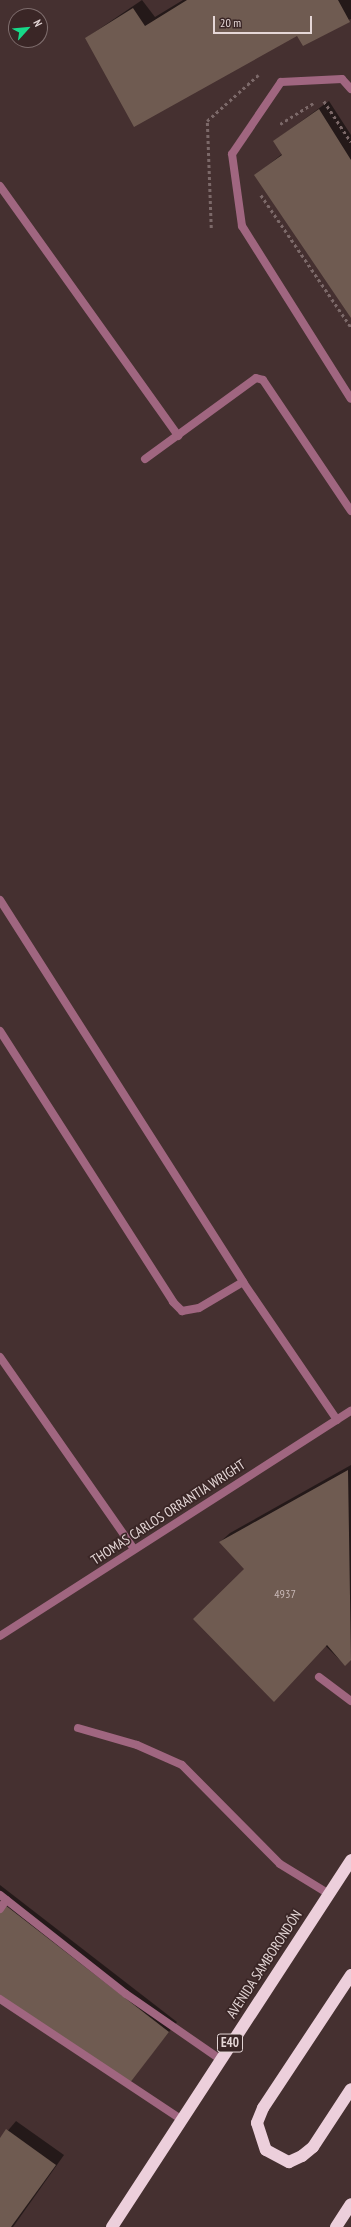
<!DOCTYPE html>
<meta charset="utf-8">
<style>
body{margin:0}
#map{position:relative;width:351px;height:2227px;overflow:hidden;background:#453030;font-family:"PT Sans Narrow",sans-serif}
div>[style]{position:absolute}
.shadow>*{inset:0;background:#0007}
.building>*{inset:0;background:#6f5b51}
.path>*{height:2.5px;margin-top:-1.25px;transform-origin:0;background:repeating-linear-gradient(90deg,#7c6969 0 3px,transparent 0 6px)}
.lane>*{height:8px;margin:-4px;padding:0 4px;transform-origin:4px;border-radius:4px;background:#a06680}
.street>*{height:8px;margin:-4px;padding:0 4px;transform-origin:4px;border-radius:4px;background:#a06680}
.highway>*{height:12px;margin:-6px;padding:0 6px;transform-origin:6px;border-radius:6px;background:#eccfdb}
span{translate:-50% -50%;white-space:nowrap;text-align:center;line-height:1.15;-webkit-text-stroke:3.5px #3a2626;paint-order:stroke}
.number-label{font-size:12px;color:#c8b8b6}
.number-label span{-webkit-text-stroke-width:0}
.shield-label span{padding:1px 3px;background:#3a2626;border:1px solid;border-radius:3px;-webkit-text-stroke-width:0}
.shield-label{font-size:13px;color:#e5d7d7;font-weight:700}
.street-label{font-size:14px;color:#e5d7d7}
.north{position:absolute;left:8px;top:8px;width:40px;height:40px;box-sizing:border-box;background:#3a2626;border:1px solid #7e6d6d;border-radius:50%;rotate:63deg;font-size:11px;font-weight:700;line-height:16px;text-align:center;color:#e5d7d7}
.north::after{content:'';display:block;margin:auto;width:14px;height:18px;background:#17d989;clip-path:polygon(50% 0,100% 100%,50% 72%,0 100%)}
.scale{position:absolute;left:213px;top:16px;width:99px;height:18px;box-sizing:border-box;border:2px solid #e5d7d7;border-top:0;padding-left:5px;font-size:12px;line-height:14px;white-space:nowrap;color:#e5d7d7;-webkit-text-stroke:3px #3a2626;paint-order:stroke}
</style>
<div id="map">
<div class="shadow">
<div style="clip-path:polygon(142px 0,155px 17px,183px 0,351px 0,351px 19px,298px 35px,86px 38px)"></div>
<div style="clip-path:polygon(329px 101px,351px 135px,351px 316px,256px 175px,282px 154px,274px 141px)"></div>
<div style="clip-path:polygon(351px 1465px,351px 1659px,345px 1665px,220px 1542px,230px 1533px)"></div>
<div style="clip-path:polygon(0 1885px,177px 2022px,129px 2082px,0 1993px)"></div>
<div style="clip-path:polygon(16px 2121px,64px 2155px,13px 2227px,0 2227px,0 2140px)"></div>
</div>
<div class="building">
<div style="clip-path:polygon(187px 0,338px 0,350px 22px,303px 46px,297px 36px,134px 127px,85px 38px,133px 8px,145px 26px)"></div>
<div style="clip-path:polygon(319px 109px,351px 160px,351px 318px,254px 175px,282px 155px,273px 141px)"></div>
<div style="clip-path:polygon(348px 1470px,351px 1660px,345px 1666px,327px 1645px,274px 1702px,193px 1619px,244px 1569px,219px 1542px)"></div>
<div style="clip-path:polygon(0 1901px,169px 2032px,129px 2084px,0 1995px)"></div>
<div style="clip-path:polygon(6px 2129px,56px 2165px,11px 2227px,0 2227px,0 2138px)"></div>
</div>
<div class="path">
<div style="left:324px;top:101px;width:49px;rotate:56.6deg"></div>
<div style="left:280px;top:124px;width:39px;rotate:-32deg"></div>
<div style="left:261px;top:195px;width:160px;rotate:55.7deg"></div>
<div style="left:211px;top:228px;width:107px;rotate:-92.1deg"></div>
<div style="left:207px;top:121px;width:69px;rotate:-42deg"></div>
</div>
<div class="lane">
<div style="left:351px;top:89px;width:13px;rotate:-132deg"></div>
<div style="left:342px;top:79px;width:61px;rotate:177.2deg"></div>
<div style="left:281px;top:82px;width:87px;rotate:124.2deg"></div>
<div style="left:232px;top:154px;width:73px;rotate:82.1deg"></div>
<div style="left:242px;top:226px;width:204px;rotate:57.8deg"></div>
<div style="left:0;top:900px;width:453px;rotate:57.5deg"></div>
<div style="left:243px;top:1282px;width:167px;rotate:55.7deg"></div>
<div style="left:0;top:1031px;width:322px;rotate:57.4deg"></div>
<div style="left:173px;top:1302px;width:13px;rotate:45deg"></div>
<div style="left:182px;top:1311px;width:17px;rotate:-10deg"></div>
<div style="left:199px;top:1308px;width:51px;rotate:-30.6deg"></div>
<div style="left:0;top:1357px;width:234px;rotate:55.1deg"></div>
<div style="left:319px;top:1677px;width:40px;rotate:37deg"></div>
<div style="left:78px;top:1728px;width:61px;rotate:16.1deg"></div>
<div style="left:137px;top:1745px;width:49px;rotate:24deg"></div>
<div style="left:182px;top:1765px;width:139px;rotate:45.3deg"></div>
<div style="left:280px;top:1864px;width:57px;rotate:31.5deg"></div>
<div style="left:0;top:1895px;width:160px;rotate:38.2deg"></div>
<div style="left:126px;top:1994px;width:114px;rotate:34.7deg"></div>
<div style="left:0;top:1909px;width:11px;rotate:-56deg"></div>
<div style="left:0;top:1999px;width:219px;rotate:33.6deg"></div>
</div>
<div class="street">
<div style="left:0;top:186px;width:307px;rotate:54.5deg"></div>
<div style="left:145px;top:459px;width:137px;rotate:-36.1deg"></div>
<div style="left:256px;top:378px;width:7px;rotate:16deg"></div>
<div style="left:263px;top:380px;width:158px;rotate:56.1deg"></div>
<div style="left:0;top:1636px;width:417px;rotate:-32.7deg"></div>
</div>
<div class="highway">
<div style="left:351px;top:1975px;width:159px;rotate:123.5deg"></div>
<div style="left:263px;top:2108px;width:16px;rotate:112deg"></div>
<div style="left:257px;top:2123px;width:28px;rotate:72deg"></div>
<div style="left:266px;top:2150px;width:26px;rotate:28deg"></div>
<div style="left:289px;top:2162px;width:14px;rotate:-25deg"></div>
<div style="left:302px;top:2156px;width:14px;rotate:-39deg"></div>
<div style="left:313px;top:2147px;width:69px;rotate:-56.8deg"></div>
<div style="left:112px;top:2227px;width:438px;rotate:-56.9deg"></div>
<div style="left:336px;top:2227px;width:27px;rotate:-57deg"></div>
</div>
<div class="number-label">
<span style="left:285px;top:1594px">4937</span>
</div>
<div class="shield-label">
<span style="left:230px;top:2043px">E40</span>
</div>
<div class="street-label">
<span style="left:168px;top:1512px;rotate:-33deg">THOMAS CARLOS ORRANTIA WRIGHT</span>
<span style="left:264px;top:1964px;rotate:-57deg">AVENIDA SAMBORONDÓN</span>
</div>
<div class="north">N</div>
<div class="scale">20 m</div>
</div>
